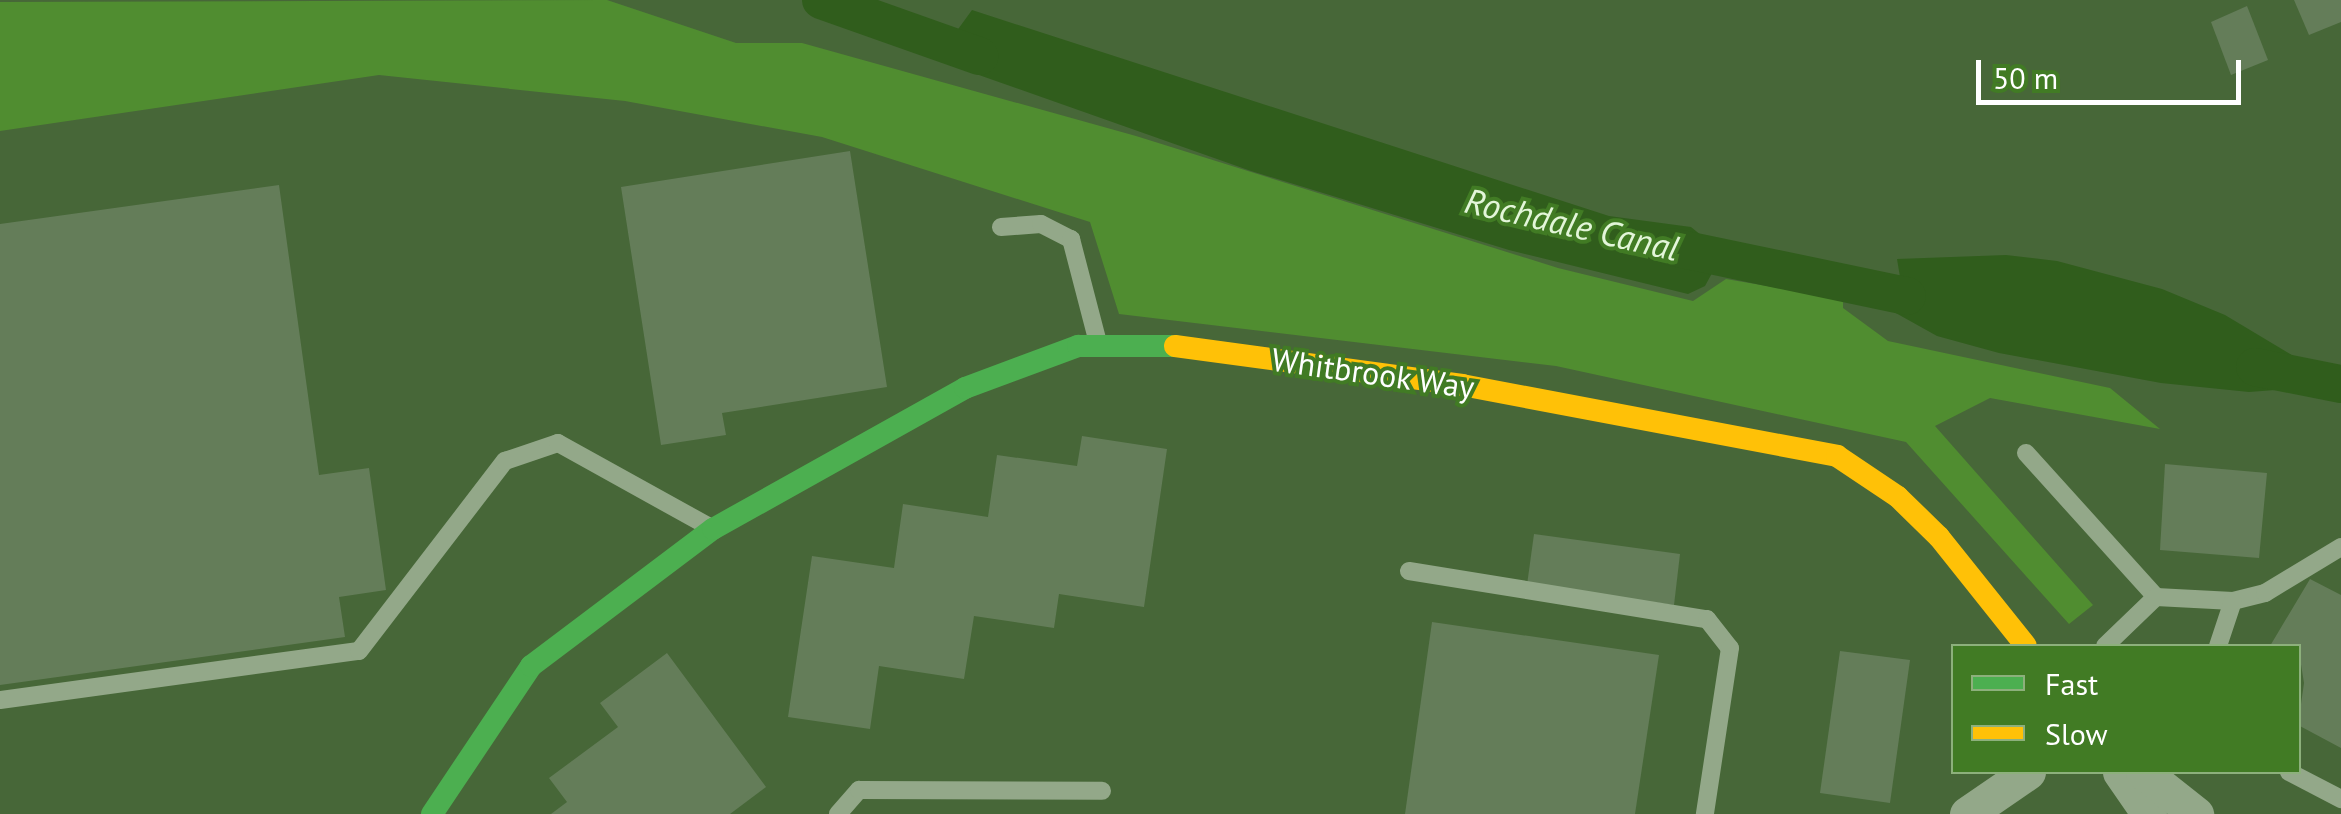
<!DOCTYPE html>
<style>
body{margin:0}
#map{position:relative;width:2341px;height:814px;overflow:hidden;background:#476738;font-family:"PT Sans",sans-serif}
div>[style]{position:absolute}
.green>*{inset:0;background:#508d30}
.water>*{inset:0;background:#305d1c}
.canal>*{height:38px;margin:-19px;padding:0 19px;transform-origin:19px;border-radius:19px;background:#305d1c}
.building>*{inset:0;background:#647d59}
.lane>*{height:18px;margin:-9px;padding:0 9px;transform-origin:9px;border-radius:9px;background:#93a889}
.street>*{height:35px;margin:-17.5px;padding:0 17.5px;transform-origin:17.5px;border-radius:17.5px;background:#93a889}
.fast>*{height:22px;margin:-11px;padding:0 11px;transform-origin:11px;border-radius:11px;background:#4caf50}
.slow>*{height:22px;margin:-11px;padding:0 11px;transform-origin:11px;border-radius:11px;background:#ffc107}
span{translate:-50% -50%;white-space:nowrap;text-align:center;line-height:1.15;-webkit-text-stroke:8px #417b24;paint-order:stroke}
.street-label{font-size:32px;color:#fff}
.water-label{font-size:35px;color:#e3f6d9;font-style:italic}
.legend{position:absolute;left:1951px;top:644px;width:350px;height:130px;box-sizing:border-box;background:#417b24;border:2px solid #8db07c;margin:0;padding:12px 18px;list-style:none;font-size:30px;color:#fff}
.legend li{display:flex;align-items:center;gap:20px;height:50px}
.legend b{width:50px;border:2px solid #8db07c}
.scale{position:absolute;left:1976px;top:60px;width:265px;height:45px;box-sizing:border-box;border:5px solid #fff;border-top:0;padding-left:12px;font-size:30px;line-height:35px;white-space:nowrap;color:#fff;-webkit-text-stroke:8px #417b24;paint-order:stroke}
</style>
<div id="map">
<div class="green">
<div style="clip-path:polygon(607px 0,736px 43px,802px 43px,1136px 136px,1558px 268px,1693px 301px,1726px 279px,1843px 299px,1843px 308px,1888px 341px,2110px 388px,2160px 429px,1990px 398px,1935px 426px,2093px 605px,2069px 624px,1906px 442px,1556px 366px,1119px 314px,1090px 222px,822px 137px,625px 101px,379px 75px,0 131px,0 2px)"></div>
</div>
<div class="water">
<div style="clip-path:polygon(972px 10px,1609px 216px,1691px 227px,1723px 253px,1705px 286px,1688px 294px,1509px 250px,1251px 171px,959px 68px,929px 47px,933px 28px,956px 32px)"></div>
<div style="clip-path:polygon(2006px 255px,2057px 261px,2162px 289px,2225px 315px,2305px 363px,2301px 388px,2249px 392px,2161px 383px,1999px 353px,1937px 336px,1885px 307px,1856px 300px,1860px 274px,1900px 277px,1897px 259px)"></div>
</div>
<div class="canal">
<div style="left:821px;top:0;width:168px;rotate:19.5deg"></div>
<div style="left:1672px;top:247px;width:240px;rotate:11.8deg"></div>
<div style="left:2255px;top:367px;width:88px;rotate:11.2deg"></div>
</div>
<div class="building">
<div style="clip-path:polygon(2294px 0,2341px 0,2341px 22px,2309px 35px)"></div>
<div style="clip-path:polygon(2247px 6px,2268px 60px,2231px 75px,2211px 22px)"></div>
<div style="clip-path:polygon(850px 151px,887px 387px,722px 413px,726px 435px,661px 445px,621px 187px)"></div>
<div style="clip-path:polygon(279px 185px,319px 475px,369px 468px,386px 590px,339px 597px,345px 637px,0 685px,0 224px)"></div>
<div style="clip-path:polygon(1082px 436px,1167px 449px,1144px 607px,1059px 594px,1054px 628px,974px 616px,964px 679px,879px 666px,870px 729px,788px 717px,812px 556px,894px 568px,903px 504px,988px 517px,997px 455px,1077px 466px)"></div>
<div style="clip-path:polygon(2165px 464px,2267px 473px,2259px 558px,2160px 550px)"></div>
<div style="clip-path:polygon(1534px 534px,1680px 554px,1674px 605px,1527px 585px)"></div>
<div style="clip-path:polygon(2310px 579px,2341px 595px,2341px 748px,2298px 725px,2304px 683px,2298px 646px,2270px 646px)"></div>
<div style="clip-path:polygon(1432px 622px,1659px 655px,1635px 814px,1405px 814px)"></div>
<div style="clip-path:polygon(1840px 651px,1910px 660px,1890px 803px,1820px 793px)"></div>
<div style="clip-path:polygon(667px 653px,766px 787px,730px 814px,551px 814px,567px 802px,549px 778px,618px 727px,600px 703px)"></div>
</div>
<div class="lane">
<div style="left:1001px;top:227px;width:40px;rotate:-4.3deg"></div>
<div style="left:1041px;top:224px;width:34px;rotate:27deg"></div>
<div style="left:1071px;top:239px;width:103px;rotate:75.4deg"></div>
<div style="left:2026px;top:453px;width:194px;rotate:47.9deg"></div>
<div style="left:1409px;top:571px;width:302px;rotate:9.2deg"></div>
<div style="left:1707px;top:619px;width:37px;rotate:52deg"></div>
<div style="left:1730px;top:648px;width:168px;rotate:98.6deg"></div>
<div style="left:2105px;top:646px;width:71px;rotate:-43.9deg"></div>
<div style="left:2156px;top:597px;width:77px;rotate:3deg"></div>
<div style="left:2233px;top:601px;width:33px;rotate:-14deg"></div>
<div style="left:2265px;top:593px;width:89px;rotate:-31.2deg"></div>
<div style="left:2218px;top:646px;width:47px;rotate:-71.6deg"></div>
<div style="left:0;top:700px;width:362px;rotate:-7.8deg"></div>
<div style="left:359px;top:651px;width:240px;rotate:-52.5deg"></div>
<div style="left:505px;top:461px;width:56px;rotate:-18.8deg"></div>
<div style="left:558px;top:443px;width:171px;rotate:29deg"></div>
<div style="left:2289px;top:772px;width:59px;rotate:27.4deg"></div>
<div style="left:838px;top:814px;width:32px;rotate:-49deg"></div>
<div style="left:859px;top:790px;width:243px;rotate:0.2deg"></div>
</div>
<div class="street">
<div style="left:2120px;top:772px;width:51px;rotate:55.4deg"></div>
<div style="left:2143px;top:772px;width:68px;rotate:38.4deg"></div>
<div style="left:1967px;top:814px;width:74px;rotate:-34.5deg"></div>
</div>
<div class="fast">
<div style="left:432px;top:814px;width:178px;rotate:-56.2deg"></div>
<div style="left:531px;top:666px;width:228px;rotate:-37deg"></div>
<div style="left:713px;top:529px;width:289px;rotate:-29.2deg"></div>
<div style="left:965px;top:388px;width:121px;rotate:-20.4deg"></div>
<div style="left:1078px;top:346px;width:97px"></div>
</div>
<div class="slow">
<div style="left:1175px;top:346px;width:290px;rotate:7.7deg"></div>
<div style="left:1462px;top:385px;width:382px;rotate:10.7deg"></div>
<div style="left:1837px;top:456px;width:73px;rotate:33.9deg"></div>
<div style="left:1898px;top:497px;width:57px;rotate:44.3deg"></div>
<div style="left:1939px;top:537px;width:139px;rotate:51.4deg"></div>
</div>
<div class="street-label">
<span style="left:1373px;top:373px;rotate:8deg">Whitbrook Way</span>
</div>
<div class="water-label">
<span style="left:1572px;top:224px;rotate:13deg">Rochdale Canal</span>
</div>
<ul class="legend">
<li><b style="height:12px;background:#4caf50"></b>Fast</li>
<li><b style="height:12px;background:#ffc107"></b>Slow</li>
</ul>
<div class="scale">50 m</div>
</div>
